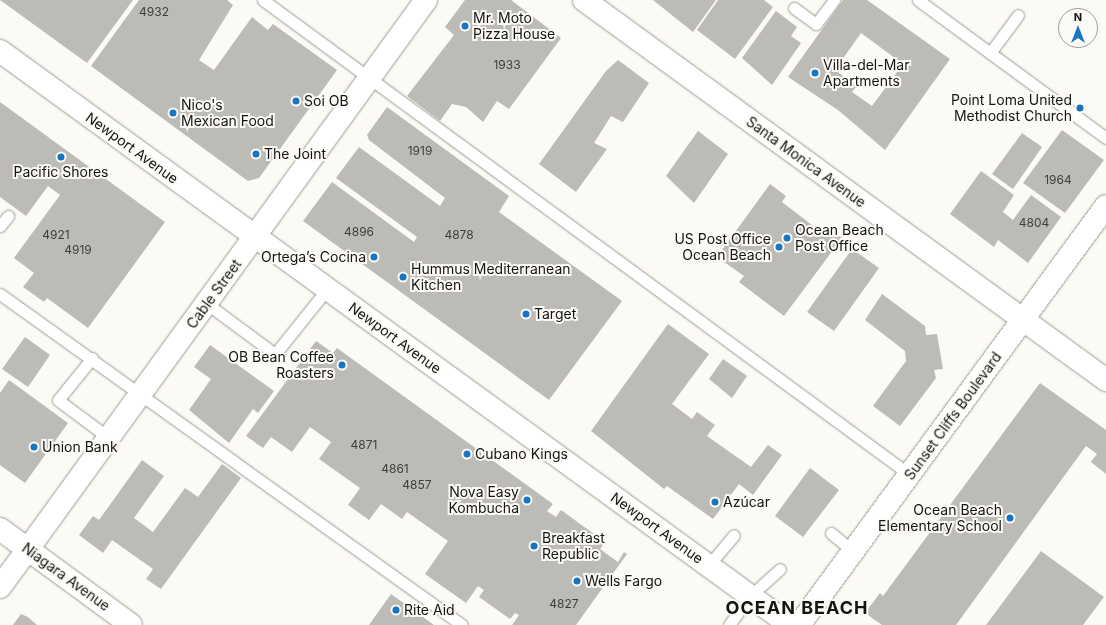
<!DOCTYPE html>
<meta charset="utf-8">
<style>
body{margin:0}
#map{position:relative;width:1106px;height:625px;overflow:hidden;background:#fcfaf4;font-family:Inter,sans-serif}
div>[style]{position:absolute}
.building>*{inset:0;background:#bdbbb6}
.roads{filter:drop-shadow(0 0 1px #9d9b96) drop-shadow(0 0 1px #9d9b96)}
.lane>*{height:11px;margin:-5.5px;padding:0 5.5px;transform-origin:5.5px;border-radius:5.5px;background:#fff}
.street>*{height:22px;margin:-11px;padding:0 11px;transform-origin:11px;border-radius:11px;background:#fff}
.secondary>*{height:22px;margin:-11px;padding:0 11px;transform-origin:11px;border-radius:11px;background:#fff}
.dots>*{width:11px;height:11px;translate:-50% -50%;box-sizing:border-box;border:2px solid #fcfaf4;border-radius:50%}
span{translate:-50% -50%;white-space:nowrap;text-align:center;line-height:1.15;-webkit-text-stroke:4px #fcfaf4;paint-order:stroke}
.number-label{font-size:12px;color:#3f3e3b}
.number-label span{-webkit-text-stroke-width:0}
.poi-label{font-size:14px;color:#151412}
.left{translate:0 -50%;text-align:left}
.right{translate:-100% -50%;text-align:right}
.street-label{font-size:14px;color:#151412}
.district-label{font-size:18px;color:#151412;font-weight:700;letter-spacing:1px}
.north{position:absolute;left:1058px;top:8px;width:40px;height:40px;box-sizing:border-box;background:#fcfaf4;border:1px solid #a09e9a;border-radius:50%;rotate:0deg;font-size:11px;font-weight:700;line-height:16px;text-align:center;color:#151412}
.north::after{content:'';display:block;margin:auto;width:14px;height:18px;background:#1775c2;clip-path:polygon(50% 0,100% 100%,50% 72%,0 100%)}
</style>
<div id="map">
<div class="building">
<div style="clip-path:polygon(0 0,133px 0,87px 63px)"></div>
<div style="clip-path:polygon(139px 0,227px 0,233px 5px,199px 60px,214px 70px,252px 17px,268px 30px,273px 24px,337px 70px,259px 178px,248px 181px,91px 66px)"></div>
<div style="clip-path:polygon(465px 0,511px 0,561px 38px,509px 109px,497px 101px,483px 122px,466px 107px,452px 104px,440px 121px,407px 96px,454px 35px,445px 27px)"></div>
<div style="clip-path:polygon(653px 0,716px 0,693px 32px)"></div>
<div style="clip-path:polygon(718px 0,764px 0,773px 7px,735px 59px,697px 30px)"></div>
<div style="clip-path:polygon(evenodd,843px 0,867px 0,950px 59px,885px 150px,838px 110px,788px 77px,843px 0,861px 33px,903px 64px,872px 106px,852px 92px,857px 86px,835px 70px,861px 33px)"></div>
<div style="clip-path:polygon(776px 11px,797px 27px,791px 36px,801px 43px,772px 85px,742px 58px)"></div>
<div style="clip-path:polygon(618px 60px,649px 83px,623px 122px,611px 116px,594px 143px,607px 149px,576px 192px,539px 164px,606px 71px)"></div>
<div style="clip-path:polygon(0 102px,165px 222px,88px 328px,47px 298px,44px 302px,23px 287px,34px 273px,14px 258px,60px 195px,48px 186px,26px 216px,0 197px)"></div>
<div style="clip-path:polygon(387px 107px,509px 196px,499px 212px,622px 301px,549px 400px,303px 221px,332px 182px,414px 242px,417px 237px,336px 178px,359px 147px,440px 206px,445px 198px,369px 140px,367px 135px)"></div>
<div style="clip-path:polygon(1062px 130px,1104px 160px,1065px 213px,1023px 183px)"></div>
<div style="clip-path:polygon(698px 131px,728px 154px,694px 203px,666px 176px)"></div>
<div style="clip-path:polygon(1022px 133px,1042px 147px,1013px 189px,992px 174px)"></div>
<div style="clip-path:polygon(981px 171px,1014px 195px,1003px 212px,1013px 220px,1031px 195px,1061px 217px,1028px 263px,998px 240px,994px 247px,950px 214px)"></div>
<div style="clip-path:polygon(770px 184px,786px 196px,782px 202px,821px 232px,826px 226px,842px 238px,784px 316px,739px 282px,744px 276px,717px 257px)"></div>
<div style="clip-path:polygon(852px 249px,879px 268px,834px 331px,807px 312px)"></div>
<div style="clip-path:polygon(882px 294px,925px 326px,926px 335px,937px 334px,943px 369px,934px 370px,936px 378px,900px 426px,873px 406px,906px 361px,905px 351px,865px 320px)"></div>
<div style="clip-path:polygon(668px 324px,709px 354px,672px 404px,692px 419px,697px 412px,715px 425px,707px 436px,751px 467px,768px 445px,782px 455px,753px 495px,739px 484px,713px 519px,667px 486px,664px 489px,591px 431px)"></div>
<div style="clip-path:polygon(25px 337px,50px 355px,28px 387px,2px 369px)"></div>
<div style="clip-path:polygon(316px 341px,333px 353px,337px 348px,553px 504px,547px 511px,556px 517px,561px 510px,605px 542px,600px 549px,618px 562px,624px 552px,627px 554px,576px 625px,512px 625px,519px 615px,515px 613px,510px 619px,479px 597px,484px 590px,478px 586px,466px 603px,425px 574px,448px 541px,407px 512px,402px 519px,381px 504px,369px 520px,348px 505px,360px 488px,319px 459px,331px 442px,310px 427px,292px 452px,271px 437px,263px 448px,246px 436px)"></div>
<div style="clip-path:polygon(210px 345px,274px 391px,258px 413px,253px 409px,229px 443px,189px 410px,211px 379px,194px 367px)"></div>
<div style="clip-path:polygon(723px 359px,747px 376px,732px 398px,709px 379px)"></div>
<div style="clip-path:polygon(9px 380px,68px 423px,25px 483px,0 465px,0 393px)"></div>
<div style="clip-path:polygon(1040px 383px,1106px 430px,1106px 474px,1091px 462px,1097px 454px,1086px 446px,956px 625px,882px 625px,865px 613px,880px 593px,883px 596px)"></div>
<div style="clip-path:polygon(142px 460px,164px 476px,134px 518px,153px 532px,185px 488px,198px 497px,222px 464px,241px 478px,161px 589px,146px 579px,153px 569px,112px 540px,103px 553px,79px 535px,93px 516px,99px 520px)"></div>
<div style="clip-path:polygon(810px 468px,839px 490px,803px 537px,775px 516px)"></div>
<div style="clip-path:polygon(1041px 551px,1104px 597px,1083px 625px,986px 625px)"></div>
<div style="clip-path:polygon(391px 594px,434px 625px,369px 625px)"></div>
<div style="clip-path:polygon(21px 614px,28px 617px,37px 625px,13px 625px)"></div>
</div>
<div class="roads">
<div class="lane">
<div style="left:263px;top:0;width:803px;rotate:36.28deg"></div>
<div style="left:918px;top:0;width:233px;rotate:36.3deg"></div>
<div style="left:794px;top:8px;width:27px;rotate:36deg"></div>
<div style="left:816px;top:24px;width:30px;rotate:-53deg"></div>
<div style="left:990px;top:53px;width:47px;rotate:-53.6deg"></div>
<div style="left:0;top:226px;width:13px;rotate:-51deg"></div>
<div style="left:0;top:294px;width:568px;rotate:35.62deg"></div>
<div style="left:206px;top:303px;width:86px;rotate:36.5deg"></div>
<div style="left:275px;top:354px;width:83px;rotate:-51.3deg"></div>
<div style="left:92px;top:358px;width:54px;rotate:129deg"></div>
<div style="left:58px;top:400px;width:64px;rotate:36.7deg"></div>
<div style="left:831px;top:533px;width:30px;rotate:40deg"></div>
<div style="left:708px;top:566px;width:40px;rotate:-50deg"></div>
<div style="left:729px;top:625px;width:36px;rotate:-54deg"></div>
<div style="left:750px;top:596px;width:40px;rotate:-42deg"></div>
</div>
<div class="street">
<div style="left:584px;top:0;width:646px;rotate:36.05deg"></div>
<div style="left:0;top:529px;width:162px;rotate:36.2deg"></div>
<div style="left:28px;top:549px;width:678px;rotate:-54.06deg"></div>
</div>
<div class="secondary">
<div style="left:0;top:51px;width:977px;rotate:36deg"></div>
<div style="left:0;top:587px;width:47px;rotate:-53.6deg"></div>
<div style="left:799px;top:625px;width:519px;rotate:-53.77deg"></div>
</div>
</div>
<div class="dots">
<div style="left:465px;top:26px;background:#1775c2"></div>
<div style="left:815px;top:73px;background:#1775c2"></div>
<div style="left:296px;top:101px;background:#1775c2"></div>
<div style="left:1080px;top:108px;background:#1775c2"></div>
<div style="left:173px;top:113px;background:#1775c2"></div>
<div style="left:256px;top:154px;background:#1775c2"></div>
<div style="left:61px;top:157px;background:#1775c2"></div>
<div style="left:787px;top:238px;background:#1775c2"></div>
<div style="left:779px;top:247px;background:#1775c2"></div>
<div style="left:374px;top:257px;background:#1775c2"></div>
<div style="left:403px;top:277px;background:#1775c2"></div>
<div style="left:526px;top:314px;background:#1775c2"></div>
<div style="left:342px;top:365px;background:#1775c2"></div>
<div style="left:34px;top:447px;background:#1775c2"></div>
<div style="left:467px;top:454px;background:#1775c2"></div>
<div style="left:527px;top:500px;background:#1775c2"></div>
<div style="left:715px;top:502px;background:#1775c2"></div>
<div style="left:1010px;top:518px;background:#1775c2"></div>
<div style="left:534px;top:546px;background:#1775c2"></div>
<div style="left:577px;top:581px;background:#1775c2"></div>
<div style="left:396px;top:610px;background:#1775c2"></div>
</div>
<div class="number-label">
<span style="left:154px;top:12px">4932</span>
<span style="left:507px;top:65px">1933</span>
<span style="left:420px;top:151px">1919</span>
<span style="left:1058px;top:180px">1964</span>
<span style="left:1034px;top:223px">4804</span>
<span style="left:359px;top:232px">4896</span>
<span style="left:56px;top:235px">4921</span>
<span style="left:459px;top:235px">4878</span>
<span style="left:78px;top:250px">4919</span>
<span style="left:364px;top:445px">4871</span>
<span style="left:395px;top:469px">4861</span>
<span style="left:417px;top:485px">4857</span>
<span style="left:564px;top:604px">4827</span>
</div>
<div class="poi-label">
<span class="left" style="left:473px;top:26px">Mr. Moto<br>Pizza House</span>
<span class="left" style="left:823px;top:73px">Villa-del-Mar<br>Apartments</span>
<span class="right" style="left:1072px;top:108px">Point Loma United<br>Methodist Church</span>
<span class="left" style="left:304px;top:101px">Soi OB</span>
<span class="left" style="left:181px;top:113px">Nico's<br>Mexican Food</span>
<span class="left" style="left:264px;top:154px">The Joint</span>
<span style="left:61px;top:172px">Pacific Shores</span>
<span class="left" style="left:795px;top:238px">Ocean Beach<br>Post Office</span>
<span class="right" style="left:771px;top:247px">US Post Office<br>Ocean Beach</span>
<span class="right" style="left:366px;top:257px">Ortega’s Cocina</span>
<span class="left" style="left:411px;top:277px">Hummus Mediterranean<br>Kitchen</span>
<span class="left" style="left:534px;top:314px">Target</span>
<span class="right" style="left:334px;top:365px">OB Bean Coffee<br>Roasters</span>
<span class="left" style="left:42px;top:447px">Union Bank</span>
<span class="left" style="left:475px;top:454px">Cubano Kings</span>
<span class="right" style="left:519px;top:500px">Nova Easy<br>Kombucha</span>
<span class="left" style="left:723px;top:502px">Azúcar</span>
<span class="right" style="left:1002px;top:518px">Ocean Beach<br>Elementary School</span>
<span class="left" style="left:542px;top:546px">Breakfast<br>Republic</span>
<span class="left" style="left:585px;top:581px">Wells Fargo</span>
<span class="left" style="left:404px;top:610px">Rite Aid</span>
</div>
<div class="street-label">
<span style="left:132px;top:148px;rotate:36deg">Newport Avenue</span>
<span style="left:806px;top:162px;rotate:36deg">Santa Monica Avenue</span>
<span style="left:214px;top:294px;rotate:-54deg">Cable Street</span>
<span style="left:395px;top:338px;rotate:36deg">Newport Avenue</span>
<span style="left:953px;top:416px;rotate:-54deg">Sunset Cliffs Boulevard</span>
<span style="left:657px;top:528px;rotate:36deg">Newport Avenue</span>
<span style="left:66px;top:577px;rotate:36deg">Niagara Avenue</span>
</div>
<div class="district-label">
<span style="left:797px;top:608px">OCEAN BEACH</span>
</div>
<div class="north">N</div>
</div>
